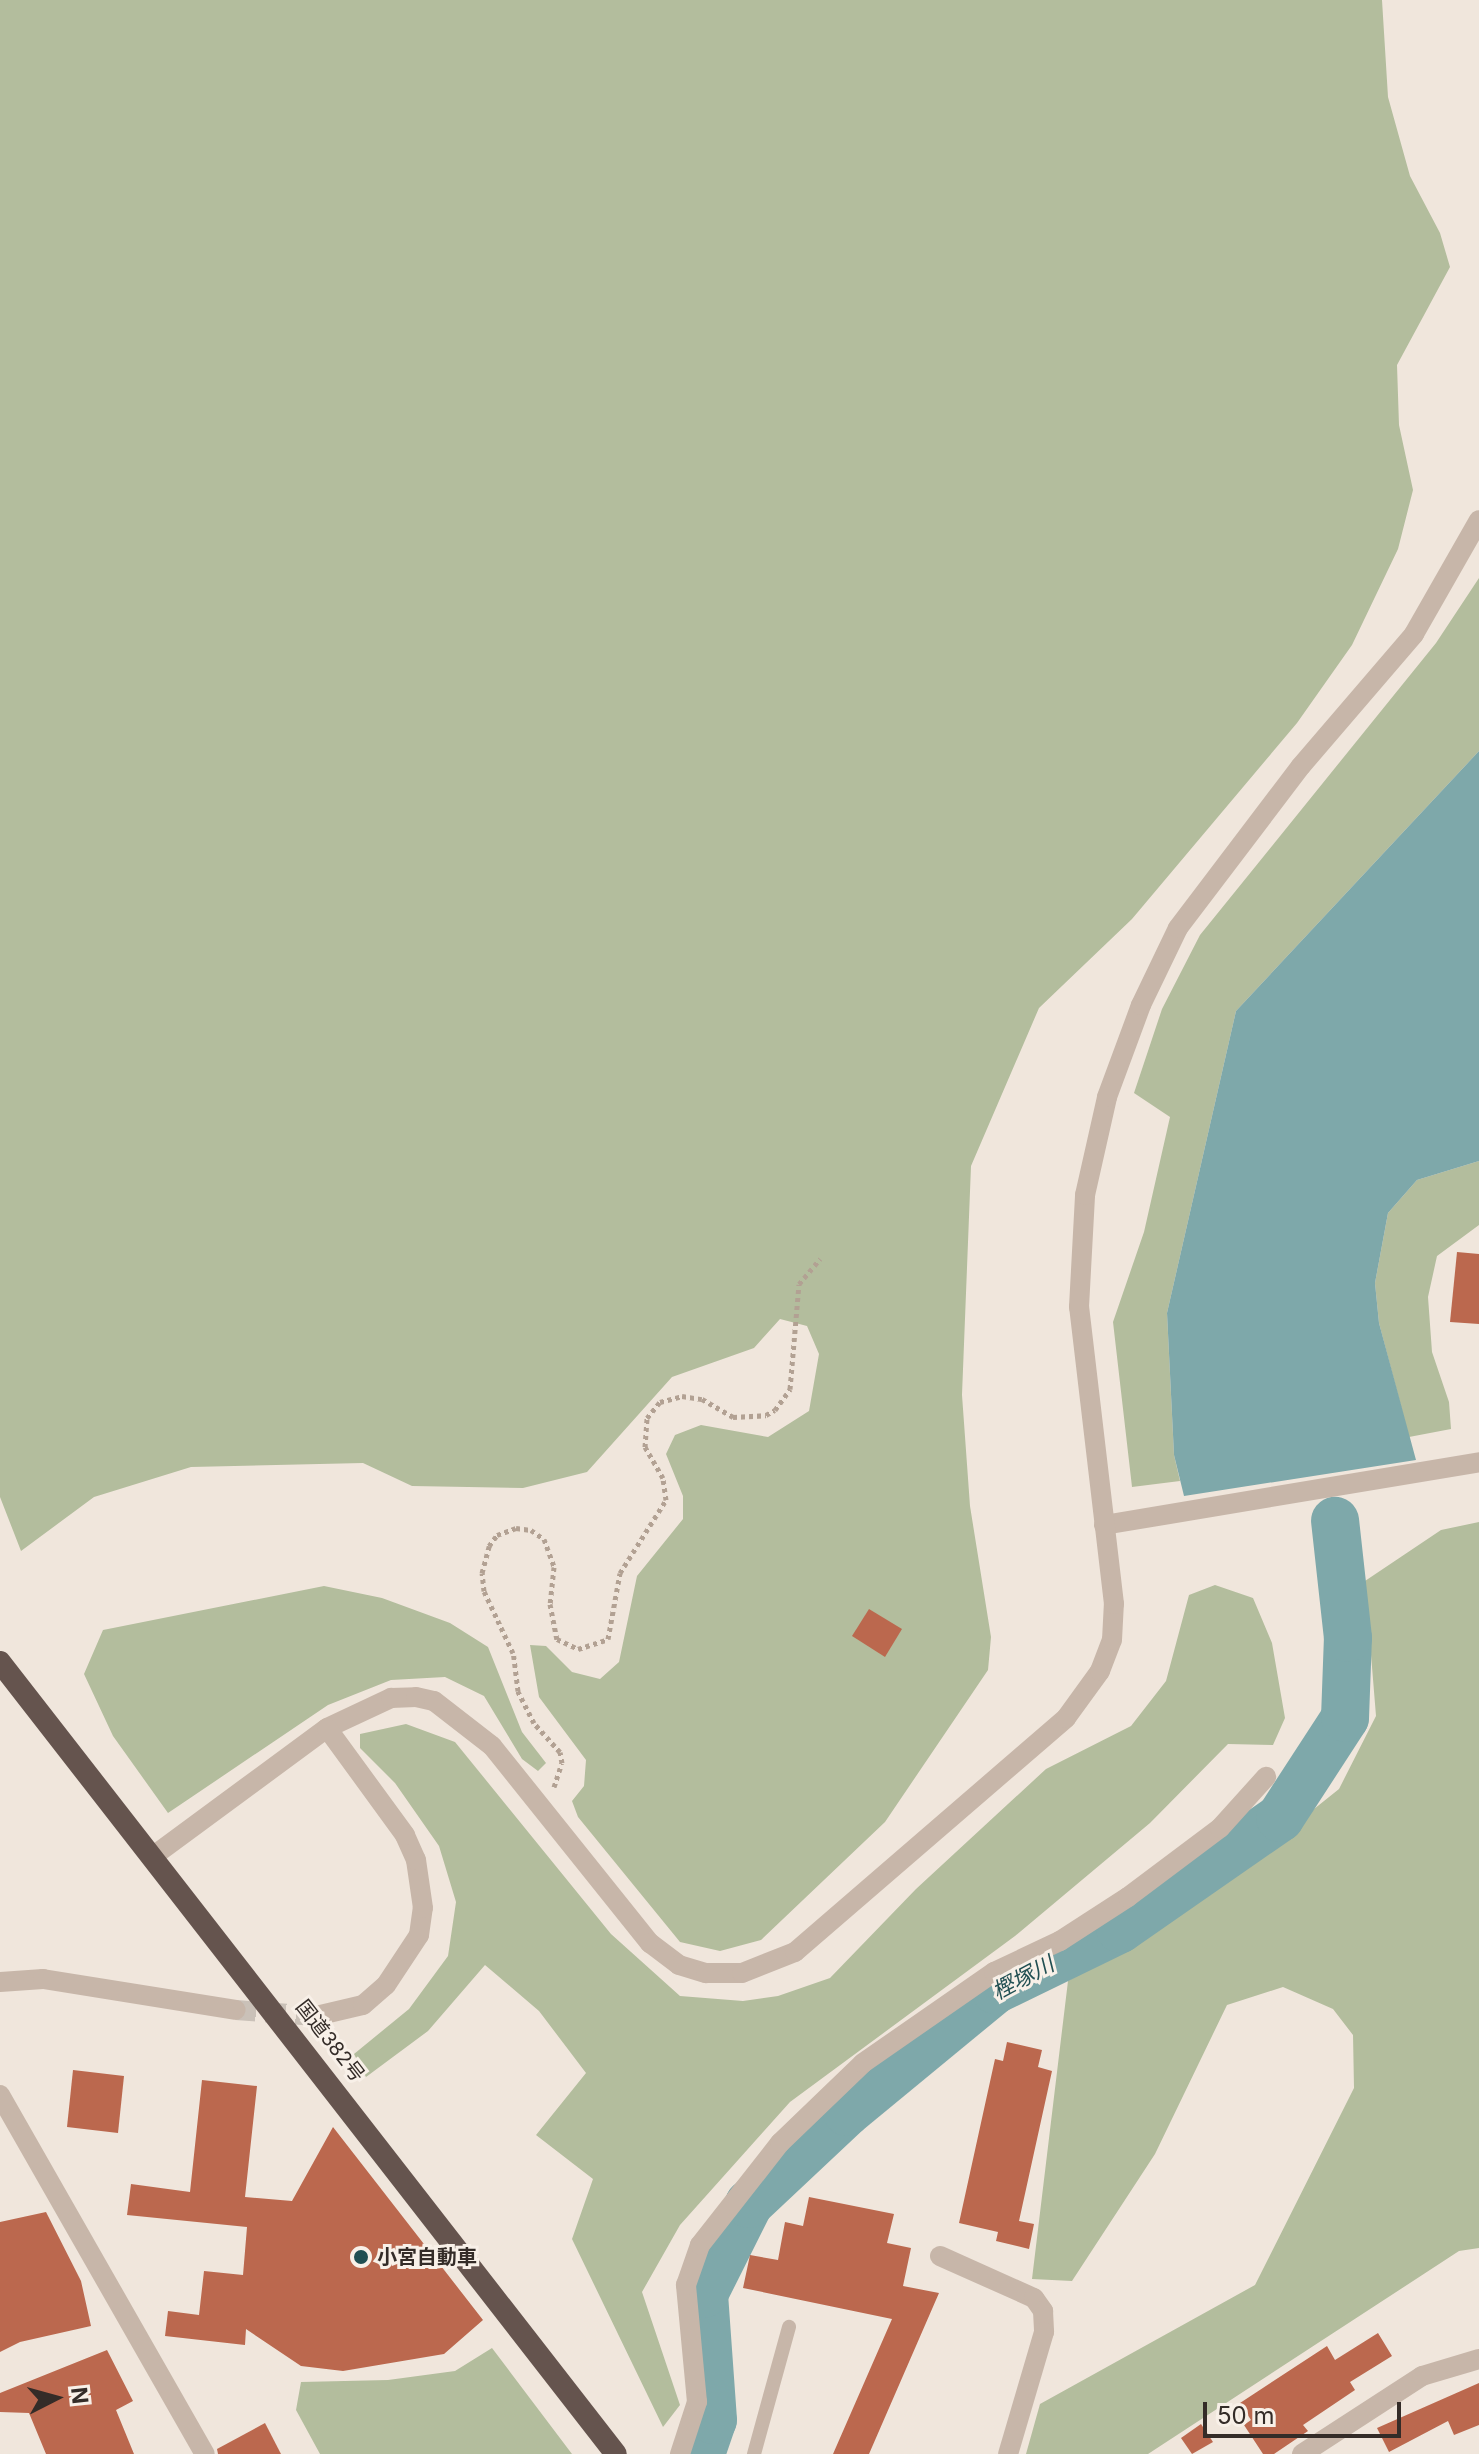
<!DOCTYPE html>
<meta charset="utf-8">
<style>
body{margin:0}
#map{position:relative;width:1479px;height:2454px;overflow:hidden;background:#f0e6dc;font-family:Inter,"Noto Sans JP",sans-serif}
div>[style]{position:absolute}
.green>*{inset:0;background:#b3bd9d}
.water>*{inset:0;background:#7ea8aa}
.river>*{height:48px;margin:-24px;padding:0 24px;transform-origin:24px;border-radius:24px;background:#7ea8aa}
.building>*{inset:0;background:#bb684e}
.minor-tunnel>*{height:20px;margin-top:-10px;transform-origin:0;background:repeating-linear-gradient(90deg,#cac1b8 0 20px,transparent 0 30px)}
.path>*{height:5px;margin-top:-2.5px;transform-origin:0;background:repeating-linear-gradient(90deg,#b2a193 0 4px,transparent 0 8px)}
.service>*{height:14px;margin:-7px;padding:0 7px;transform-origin:7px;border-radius:7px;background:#c7b6a9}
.minor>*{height:20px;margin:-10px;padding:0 10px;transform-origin:10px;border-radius:10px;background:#c7b6a9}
.tertiary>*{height:20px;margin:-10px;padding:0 10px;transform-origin:10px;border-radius:10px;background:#c7b6a9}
.trunk>*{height:22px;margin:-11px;padding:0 11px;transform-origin:11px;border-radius:11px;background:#65544e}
.dots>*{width:22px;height:22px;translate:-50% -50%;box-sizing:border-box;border:4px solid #f8f0e8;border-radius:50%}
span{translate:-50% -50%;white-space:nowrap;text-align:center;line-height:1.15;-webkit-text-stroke:6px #f8f0e8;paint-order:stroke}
.street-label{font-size:20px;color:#342c28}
.poi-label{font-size:20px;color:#342c28;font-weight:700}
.left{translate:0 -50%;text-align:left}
.water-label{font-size:22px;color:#214f52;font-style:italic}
.north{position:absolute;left:16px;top:2358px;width:80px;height:80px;-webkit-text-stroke:6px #f8f0e8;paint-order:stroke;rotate:84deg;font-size:22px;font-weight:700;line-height:32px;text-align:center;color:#342c28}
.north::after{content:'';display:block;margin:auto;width:28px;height:36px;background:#342c28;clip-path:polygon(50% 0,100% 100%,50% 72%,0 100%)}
.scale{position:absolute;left:1203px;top:2402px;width:198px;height:36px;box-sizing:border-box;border:4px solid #342c28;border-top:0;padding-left:10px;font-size:24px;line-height:28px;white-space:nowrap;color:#342c28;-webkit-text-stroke:6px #f8f0e8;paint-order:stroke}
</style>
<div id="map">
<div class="green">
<div style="clip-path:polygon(0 0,1382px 0,1388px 97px,1410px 176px,1440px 233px,1450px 267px,1397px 365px,1399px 425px,1413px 490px,1398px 549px,1352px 645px,1297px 723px,1132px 919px,1039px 1008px,971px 1166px,962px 1395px,970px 1506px,991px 1637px,988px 1670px,885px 1822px,761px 1940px,720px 1951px,680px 1942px,578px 1817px,572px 1801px,584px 1786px,586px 1760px,539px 1697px,530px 1645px,546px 1646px,572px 1672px,600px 1679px,619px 1662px,637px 1576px,683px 1519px,683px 1496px,666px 1454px,675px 1435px,701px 1425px,768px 1437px,809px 1411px,819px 1354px,807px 1326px,780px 1319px,754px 1348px,672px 1377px,587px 1472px,523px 1488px,412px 1486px,363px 1463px,191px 1467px,94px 1497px,21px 1551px,0 1497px)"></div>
<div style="clip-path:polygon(1479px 578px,1479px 751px,1236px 1011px,1167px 1313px,1174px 1455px,1180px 1481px,1132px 1487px,1113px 1322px,1144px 1232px,1170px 1117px,1134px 1093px,1162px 1009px,1200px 935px,1436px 643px)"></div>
<div style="clip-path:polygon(1479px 1161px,1479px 1225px,1437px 1256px,1428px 1297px,1432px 1352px,1449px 1402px,1451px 1429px,1409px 1437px,1379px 1323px,1375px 1283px,1388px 1213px,1417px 1180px)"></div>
<div style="clip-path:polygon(1479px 1522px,1479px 2248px,1459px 2251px,1148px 2454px,1026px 2454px,1040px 2404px,1255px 2285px,1354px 2088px,1353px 2035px,1333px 2009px,1283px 1987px,1227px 2005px,1155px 2154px,1072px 2281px,1032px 2279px,1068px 1981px,1214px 1889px,1339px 1789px,1376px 1716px,1365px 1581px,1441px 1530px)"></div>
<div style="clip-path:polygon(1215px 1585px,1253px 1598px,1272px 1643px,1285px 1718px,1273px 1745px,1228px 1744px,1150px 1823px,1015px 1936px,790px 2102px,680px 2225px,642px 2292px,680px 2405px,663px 2427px,572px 2239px,593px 2179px,536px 2135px,586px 2073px,539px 2011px,485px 1965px,428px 2031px,366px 2077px,354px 2054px,409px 2009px,448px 1956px,456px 1902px,439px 1846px,395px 1783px,360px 1748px,360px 1734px,406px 1724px,455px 1742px,611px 1934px,680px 1996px,743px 2001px,778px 1996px,830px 1978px,916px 1889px,1046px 1769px,1131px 1726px,1166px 1681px,1189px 1595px)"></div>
<div style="clip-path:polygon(324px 1586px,382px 1598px,450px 1623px,488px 1647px,522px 1732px,546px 1763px,538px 1771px,522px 1759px,484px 1696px,445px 1677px,391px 1680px,328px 1705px,168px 1813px,113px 1736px,84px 1674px,103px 1630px)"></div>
<div style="clip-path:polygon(492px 2348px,572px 2454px,320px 2454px,296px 2410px,301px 2382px,388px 2380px,455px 2371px)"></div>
</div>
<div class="water">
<div style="clip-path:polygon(1479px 751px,1479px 1161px,1417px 1180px,1388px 1213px,1375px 1283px,1379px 1323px,1416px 1460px,1184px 1496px,1174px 1455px,1167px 1313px,1236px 1011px)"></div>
</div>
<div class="river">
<div style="left:701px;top:2454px;width:36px;rotate:-71deg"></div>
<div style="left:713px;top:2420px;width:126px;rotate:-94.1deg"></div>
<div style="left:704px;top:2294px;width:101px;rotate:-63.4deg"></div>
<div style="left:749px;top:2204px;width:134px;rotate:-43.2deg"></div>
<div style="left:847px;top:2112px;width:192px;rotate:-39.5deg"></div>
<div style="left:995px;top:1990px;width:139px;rotate:-26deg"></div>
<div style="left:1120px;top:1929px;width:195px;rotate:-34.8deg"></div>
<div style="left:1280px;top:1818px;width:119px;rotate:-57deg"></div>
<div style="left:1345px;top:1718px;width:80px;rotate:-87.9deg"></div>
<div style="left:1348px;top:1638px;width:118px;rotate:-96.3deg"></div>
</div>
<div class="building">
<div style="clip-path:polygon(1457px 1252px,1479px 1254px,1479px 1324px,1450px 1322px)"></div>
<div style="clip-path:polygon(869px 1609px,902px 1629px,885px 1657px,852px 1636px)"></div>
<div style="clip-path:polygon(1007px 2042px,1042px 2050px,1038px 2067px,1052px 2071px,1019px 2221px,1034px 2224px,1029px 2249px,996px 2241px,998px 2232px,959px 2223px,995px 2059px,1003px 2061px)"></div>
<div style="clip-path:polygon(73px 2070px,124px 2076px,118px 2133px,67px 2127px)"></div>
<div style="clip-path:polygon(202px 2080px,257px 2086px,245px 2197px,292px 2201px,333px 2127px,483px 2320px,444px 2354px,343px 2371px,301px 2366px,246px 2329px,245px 2345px,165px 2336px,168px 2311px,199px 2315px,204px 2271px,243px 2275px,247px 2227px,127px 2215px,131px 2184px,190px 2192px)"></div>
<div style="clip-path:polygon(809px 2197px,894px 2214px,887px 2243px,911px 2248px,903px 2286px,939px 2293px,869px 2454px,833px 2454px,892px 2319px,743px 2288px,750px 2255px,778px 2260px,785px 2222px,803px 2226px)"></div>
<div style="clip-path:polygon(46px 2212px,81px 2281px,91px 2326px,20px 2342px,0 2352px,0 2222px)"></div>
<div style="clip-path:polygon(1378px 2333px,1392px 2356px,1350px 2382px,1355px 2390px,1303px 2425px,1308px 2431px,1274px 2454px,1263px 2454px,1244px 2425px,1251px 2420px,1240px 2403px,1327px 2346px,1335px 2360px)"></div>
<div style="clip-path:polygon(107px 2350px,133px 2401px,116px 2410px,134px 2454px,46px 2454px,29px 2413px,0 2412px,0 2393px)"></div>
<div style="clip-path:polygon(1479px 2383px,1479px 2425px,1454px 2435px,1448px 2421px,1389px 2452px,1377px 2428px)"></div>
<div style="clip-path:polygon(265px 2423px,281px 2454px,218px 2454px,217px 2449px)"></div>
<div style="clip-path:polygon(1201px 2424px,1213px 2442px,1192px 2454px,1181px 2438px)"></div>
</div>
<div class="minor-tunnel">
<div style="left:236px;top:2010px;width:80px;rotate:4.3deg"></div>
</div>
<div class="path">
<div style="left:554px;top:1787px;width:25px;rotate:-72deg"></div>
<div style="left:562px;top:1763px;width:11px;rotate:-100deg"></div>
<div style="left:560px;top:1752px;width:39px;rotate:-132deg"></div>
<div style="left:534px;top:1723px;width:36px;rotate:-117deg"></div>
<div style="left:518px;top:1691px;width:38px;rotate:-97deg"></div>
<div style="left:513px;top:1653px;width:68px;rotate:-115.1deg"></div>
<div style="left:484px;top:1591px;width:18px;rotate:-96deg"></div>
<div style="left:482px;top:1573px;width:28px;rotate:-75deg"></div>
<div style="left:489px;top:1546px;width:14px;rotate:-54deg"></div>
<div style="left:497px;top:1535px;width:20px;rotate:-20deg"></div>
<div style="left:516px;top:1528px;width:15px;rotate:8deg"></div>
<div style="left:531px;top:1530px;width:16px;rotate:35deg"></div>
<div style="left:544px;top:1539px;width:30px;rotate:70deg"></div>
<div style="left:554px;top:1567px;width:37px;rotate:96deg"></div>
<div style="left:550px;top:1604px;width:36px;rotate:79deg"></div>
<div style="left:557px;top:1639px;width:23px;rotate:25deg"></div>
<div style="left:578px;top:1649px;width:32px;rotate:-18deg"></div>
<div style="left:608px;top:1639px;width:67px;rotate:-79.7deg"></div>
<div style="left:620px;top:1573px;width:86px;rotate:-57.8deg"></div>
<div style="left:666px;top:1500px;width:22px;rotate:-98deg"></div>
<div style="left:663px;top:1478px;width:36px;rotate:-120deg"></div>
<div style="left:645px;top:1447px;width:29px;rotate:-86deg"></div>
<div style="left:647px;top:1418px;width:21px;rotate:-51deg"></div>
<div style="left:660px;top:1402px;width:23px;rotate:-15deg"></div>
<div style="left:682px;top:1396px;width:20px;rotate:9deg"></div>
<div style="left:702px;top:1399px;width:36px;rotate:30deg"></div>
<div style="left:733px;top:1417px;width:33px;rotate:-3deg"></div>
<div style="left:766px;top:1415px;width:10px;rotate:-29deg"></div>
<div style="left:775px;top:1410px;width:26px;rotate:-54deg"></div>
<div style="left:790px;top:1389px;width:105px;rotate:-85.1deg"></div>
<div style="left:799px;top:1284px;width:33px;rotate:-50deg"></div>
</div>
<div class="service">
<div style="left:754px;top:2454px;width:132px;rotate:-74.6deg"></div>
</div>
<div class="minor">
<div style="left:1104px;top:1525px;width:380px;rotate:-9.5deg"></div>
<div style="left:152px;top:1857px;width:217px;rotate:-36.4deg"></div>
<div style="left:327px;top:1728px;width:71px;rotate:-25.1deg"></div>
<div style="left:391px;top:1698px;width:25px;rotate:-2deg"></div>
<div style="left:416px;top:1697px;width:18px;rotate:13deg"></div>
<div style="left:434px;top:1701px;width:73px;rotate:37.8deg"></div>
<div style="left:492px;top:1746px;width:253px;rotate:51.3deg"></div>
<div style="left:650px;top:1943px;width:36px;rotate:37deg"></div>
<div style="left:679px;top:1965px;width:28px;rotate:17deg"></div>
<div style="left:706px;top:1973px;width:36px"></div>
<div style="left:742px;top:1973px;width:57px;rotate:-21.6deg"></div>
<div style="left:795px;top:1952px;width:358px;rotate:-40.8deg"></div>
<div style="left:1066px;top:1718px;width:58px;rotate:-54.1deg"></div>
<div style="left:1100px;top:1671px;width:33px;rotate:-69deg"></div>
<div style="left:1112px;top:1640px;width:36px;rotate:-87deg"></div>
<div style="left:1114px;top:1604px;width:299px;rotate:-96.7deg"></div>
<div style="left:1079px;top:1307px;width:112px;rotate:-86.9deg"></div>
<div style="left:1085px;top:1195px;width:100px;rotate:-77.3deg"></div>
<div style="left:1107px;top:1097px;width:98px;rotate:-69.7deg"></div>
<div style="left:1141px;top:1005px;width:85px;rotate:-64.3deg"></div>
<div style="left:1178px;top:928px;width:203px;rotate:-52.8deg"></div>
<div style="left:1301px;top:766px;width:174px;rotate:-49.4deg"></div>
<div style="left:1414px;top:634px;width:131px;rotate:-60.3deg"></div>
<div style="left:0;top:1982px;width:43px;rotate:-4deg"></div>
<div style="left:43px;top:1979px;width:195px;rotate:9.1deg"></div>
<div style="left:316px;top:2016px;width:48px;rotate:-13.2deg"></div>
<div style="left:363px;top:2005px;width:30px;rotate:-41deg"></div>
<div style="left:386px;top:1985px;width:60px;rotate:-56.6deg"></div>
<div style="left:419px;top:1935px;width:27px;rotate:-82deg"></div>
<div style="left:423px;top:1908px;width:49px;rotate:-98.3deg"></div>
<div style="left:416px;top:1860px;width:27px;rotate:-114deg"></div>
<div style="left:405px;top:1835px;width:132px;rotate:-126.1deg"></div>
<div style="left:940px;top:2256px;width:103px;rotate:24.1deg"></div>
<div style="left:1034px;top:2298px;width:16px;rotate:55deg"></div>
<div style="left:1043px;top:2311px;width:21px;rotate:87deg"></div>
<div style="left:1044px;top:2332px;width:127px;rotate:106.4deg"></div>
<div style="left:680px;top:2454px;width:55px;rotate:-71.9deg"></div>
<div style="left:697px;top:2402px;width:118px;rotate:-95.4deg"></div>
<div style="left:686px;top:2285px;width:42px;rotate:-70.7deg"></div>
<div style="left:700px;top:2245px;width:130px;rotate:-51.9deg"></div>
<div style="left:780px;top:2143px;width:115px;rotate:-43.9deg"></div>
<div style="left:863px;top:2063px;width:160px;rotate:-34.8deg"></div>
<div style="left:994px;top:1972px;width:73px;rotate:-25.2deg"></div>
<div style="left:1060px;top:1941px;width:81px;rotate:-32.9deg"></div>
<div style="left:1128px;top:1897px;width:115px;rotate:-36.9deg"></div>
<div style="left:1220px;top:1828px;width:69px;rotate:-48deg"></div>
<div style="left:1302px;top:2454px;width:143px;rotate:-33deg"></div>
<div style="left:1422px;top:2376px;width:59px;rotate:-16.6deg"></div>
</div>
<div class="tertiary">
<div style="left:0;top:2095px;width:413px;rotate:60.3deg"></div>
</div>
<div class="trunk">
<div style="left:0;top:1662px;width:1003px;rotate:52.13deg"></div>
</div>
<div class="dots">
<div style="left:361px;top:2257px;background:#214f52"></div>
</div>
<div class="street-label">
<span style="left:330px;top:2041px;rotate:52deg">国道382号</span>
</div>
<div class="poi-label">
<span class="left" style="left:377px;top:2257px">小宮自動車</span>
</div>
<div class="water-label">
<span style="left:1023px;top:1978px;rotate:-28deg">樫塚川</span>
</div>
<div class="north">N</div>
<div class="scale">50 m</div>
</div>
